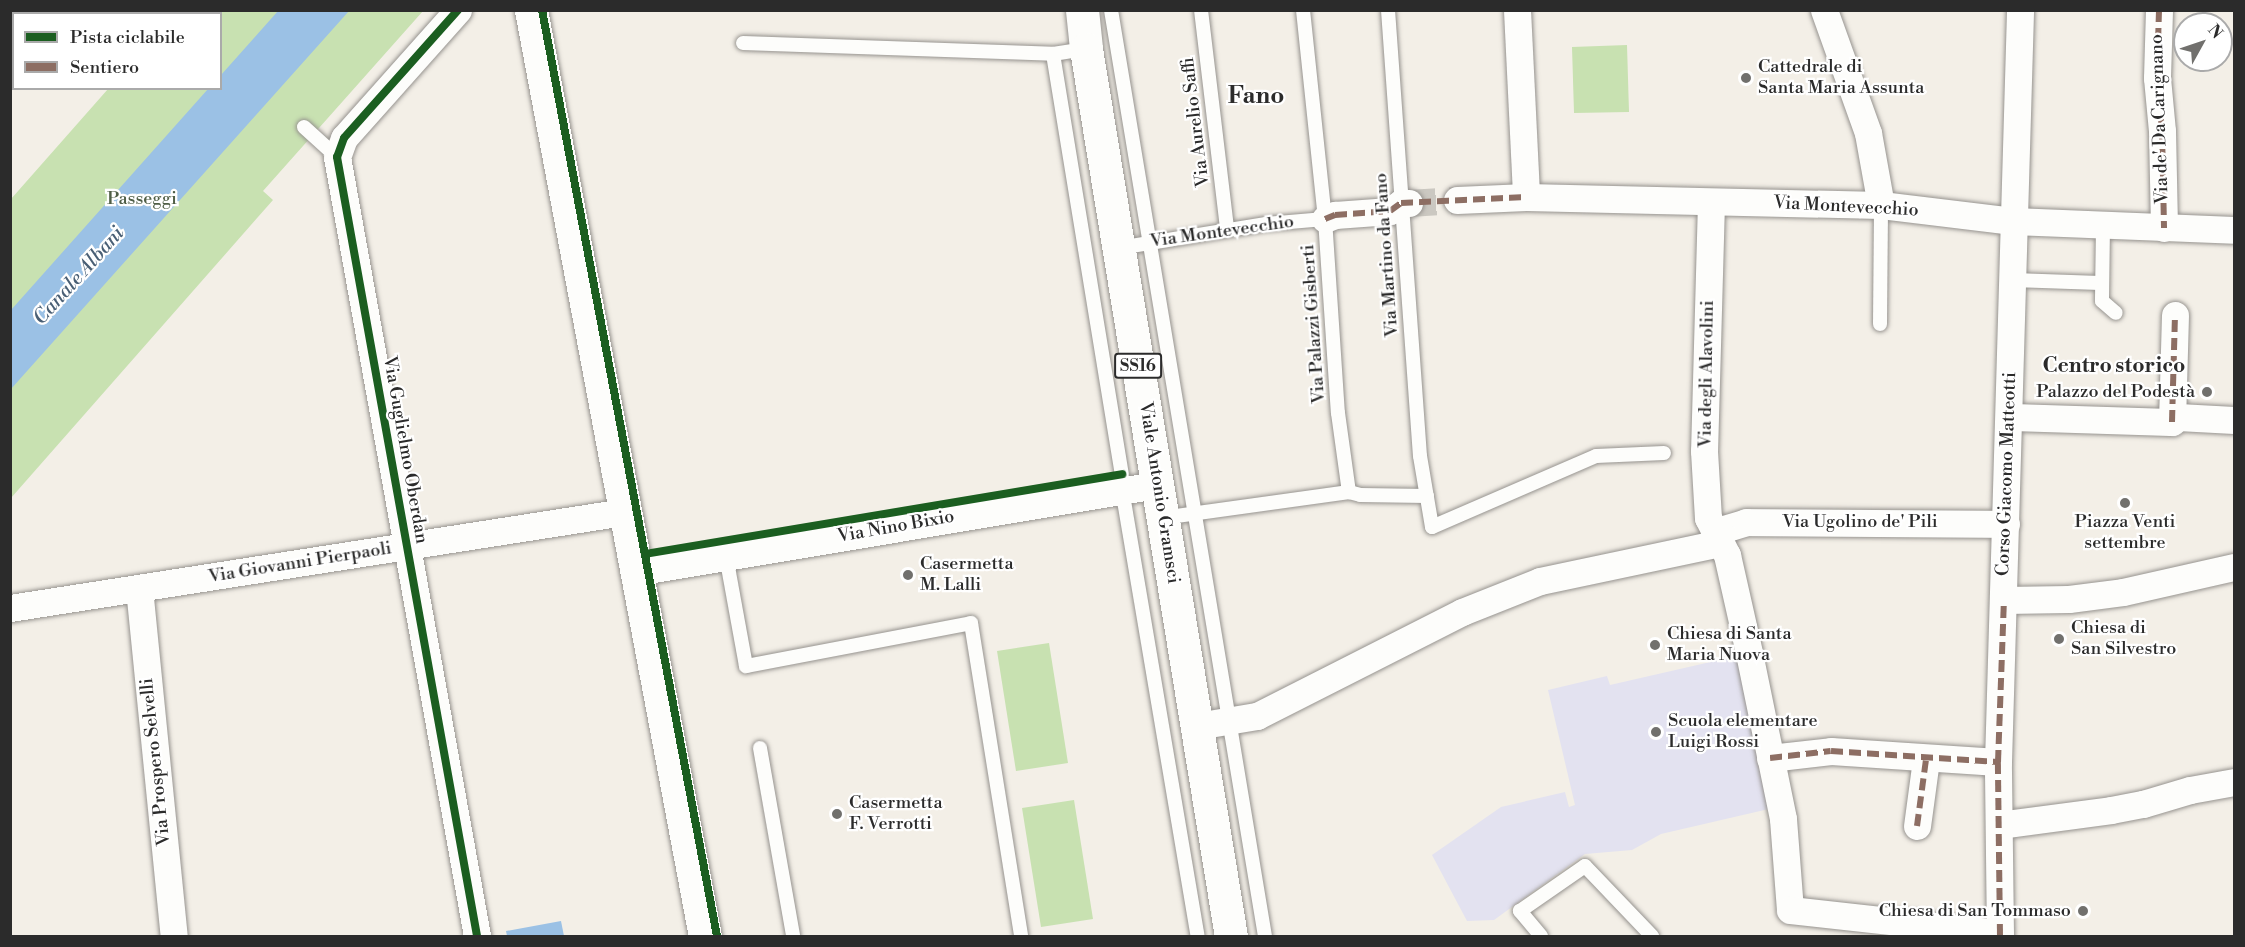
<!DOCTYPE html>
<meta charset="utf-8">
<style>
body{margin:0}
#map{position:relative;width:2245px;height:947px;overflow:hidden;background:#f3efe7;font-family:"Libre Bodoni",serif}
div>[style]{position:absolute}
.built>*{inset:0;background:#e3e2f0}
.green>*{inset:0;background:#c8e1b1}
.water>*{inset:0;background:#9bc1e5}
.street-tunnel>*{height:27px;margin-top:-13.5px;transform-origin:0;background:repeating-linear-gradient(90deg,#cbc8c1 0 27px,transparent 0 41px)}
.roads{filter:drop-shadow(0 0 2px #96938f) drop-shadow(0 0 2px #96938f)}
.lane>*{height:14px;margin:-7px;padding:0 7px;transform-origin:7px;border-radius:7px;background:#fdfdfb}
.street>*{height:27px;margin:-13.5px;padding:0 13.5px;transform-origin:13.5px;border-radius:13.5px;background:#fdfdfb}
.secondary>*{height:33px;margin:-16.5px;padding:0 16.5px;transform-origin:16.5px;border-radius:16.5px;background:#fdfdfb}
.primary>*{height:33px;margin:-16.5px;padding:0 16.5px;transform-origin:16.5px;border-radius:16.5px;background:#fdfdfb}
.quiet>*{height:6px;margin-top:-3px;transform-origin:0;background:repeating-linear-gradient(90deg,#8d6e63 0 12px,transparent 0 18px)}
.cycleway>*{height:8px;margin:-4px;padding:0 4px;transform-origin:4px;border-radius:4px;background:#1b5e20}
.dots>*{width:16px;height:16px;translate:-50% -50%;box-sizing:border-box;border:3px solid #fff;border-radius:50%}
span{translate:-50% -50%;white-space:nowrap;text-align:center;line-height:1.15;-webkit-text-stroke:4.5px #fff;paint-order:stroke}
.shield-label span{padding:2px 4px;background:#fff;border:2px solid;border-radius:4px;-webkit-text-stroke-width:0}
.shield-label{font-size:16px;color:#2b2b2b;font-weight:700}
.poi-label{font-size:18px;color:#2b2b2b}
.left{translate:0 -50%;text-align:left}
.right{translate:-100% -50%;text-align:right}
.street-label{font-size:18px;color:#2b2b2b}
.park-label{font-size:18px;color:#4f5e46}
.water-label{font-size:20px;color:#495f75;font-style:italic}
.quarter-label{font-size:21px;color:#2b2b2b;font-weight:700}
.district-label{font-size:24px;color:#2b2b2b;font-weight:700}
.frame{position:absolute;inset:0;border:12px solid #2b2b2b;pointer-events:none}
.legend{position:absolute;left:12px;top:12px;width:210px;height:78px;box-sizing:border-box;background:#fff;border:2px solid #aaa;margin:0;padding:8px 10px;list-style:none;font-size:18px;color:#2b2b2b}
.legend li{display:flex;align-items:center;gap:12px;height:30px}
.legend b{width:30px;border:2px solid #aaa}
.north{position:absolute;left:2173px;top:12px;width:60px;height:60px;box-sizing:border-box;background:#fff;border:2px solid #aaa;border-radius:50%;rotate:50deg;font-size:16px;font-weight:700;line-height:24px;text-align:center;color:#2b2b2b}
.north::after{content:'';display:block;margin:auto;width:21px;height:27px;background:#71706d;clip-path:polygon(50% 0,100% 100%,50% 72%,0 100%)}
</style>
<div id="map">
<div class="built">
<div style="clip-path:polygon(1741px 655px,1773px 808px,1661px 834px,1632px 850px,1585px 854px,1494px 920px,1467px 921px,1432px 855px,1501px 807px,1565px 792px,1569px 807px,1575px 805px,1548px 690px,1607px 676px,1610px 685px)"></div>
</div>
<div class="green">
<div style="clip-path:polygon(176px 11px,423px 11px,263px 191px,273px 200px,11px 498px,11px 199px,108px 89px,220px 88px,220px 14px,174px 13px)"></div>
<div style="clip-path:polygon(1627px 45px,1629px 112px,1574px 113px,1572px 47px)"></div>
<div style="clip-path:polygon(1049px 643px,1068px 763px,1016px 771px,997px 651px)"></div>
<div style="clip-path:polygon(1074px 800px,1093px 919px,1041px 927px,1022px 808px)"></div>
</div>
<div class="water">
<div style="clip-path:polygon(278px 11px,349px 11px,11px 389px,11px 310px,208px 89px,220px 88px,221px 75px)"></div>
<div style="clip-path:polygon(561px 921px,564px 936px,507px 936px,506px 931px)"></div>
</div>
<div class="street-tunnel">
<div style="left:1409px;top:203px;width:48px;rotate:-3.6deg"></div>
</div>
<div class="roads">
<div class="lane">
<div style="left:1111px;top:10px;width:939px;rotate:80.56deg"></div>
<div style="left:1201px;top:10px;width:221px;rotate:83.2deg"></div>
<div style="left:1303px;top:10px;width:210px;rotate:84deg"></div>
<div style="left:1325px;top:219px;width:194px;rotate:86.2deg"></div>
<div style="left:1338px;top:413px;width:80px;rotate:82.1deg"></div>
<div style="left:1388px;top:10px;width:447px;rotate:85.9deg"></div>
<div style="left:1420px;top:456px;width:72px;rotate:80.4deg"></div>
<div style="left:1432px;top:527px;width:179px;rotate:-23.4deg"></div>
<div style="left:1596px;top:456px;width:68px;rotate:-2.5deg"></div>
<div style="left:10px;top:27px;width:4px"></div>
<div style="left:743px;top:43px;width:310px;rotate:2deg"></div>
<div style="left:1053px;top:54px;width:33px;rotate:-9deg"></div>
<div style="left:1053px;top:54px;width:426px;rotate:80.7deg"></div>
<div style="left:304px;top:127px;width:45px;rotate:42.3deg"></div>
<div style="left:2103px;top:226px;width:75px;rotate:90.8deg"></div>
<div style="left:2102px;top:301px;width:18px;rotate:41deg"></div>
<div style="left:1119px;top:248px;width:149px;rotate:-9.3deg"></div>
<div style="left:1266px;top:224px;width:59px;rotate:-4.8deg"></div>
<div style="left:2013px;top:280px;width:87px;rotate:2deg"></div>
<div style="left:1880px;top:324px;width:119px;rotate:-89.5deg"></div>
<div style="left:1122px;top:489px;width:453px;rotate:80.4deg"></div>
<div style="left:1162px;top:518px;width:189px;rotate:-7.9deg"></div>
<div style="left:1349px;top:492px;width:11px;rotate:15deg"></div>
<div style="left:1360px;top:495px;width:67px;rotate:0.9deg"></div>
<div style="left:726px;top:556px;width:112px;rotate:79.7deg"></div>
<div style="left:746px;top:666px;width:229px;rotate:-10.8deg"></div>
<div style="left:971px;top:623px;width:317px;rotate:80.9deg"></div>
<div style="left:760px;top:748px;width:191px;rotate:80deg"></div>
<div style="left:1541px;top:936px;width:33px;rotate:-130deg"></div>
<div style="left:1520px;top:911px;width:79px;rotate:-34.7deg"></div>
<div style="left:1585px;top:866px;width:97px;rotate:46.3deg"></div>
</div>
<div class="street">
<div style="left:458px;top:10px;width:171px;rotate:131.7deg"></div>
<div style="left:344px;top:138px;width:20px;rotate:110deg"></div>
<div style="left:337px;top:157px;width:791px;rotate:79.81deg"></div>
<div style="left:1517px;top:10px;width:187px;rotate:87.2deg"></div>
<div style="left:1824px;top:10px;width:131px;rotate:70.3deg"></div>
<div style="left:1868px;top:133px;width:73px;rotate:79.8deg"></div>
<div style="left:2159px;top:10px;width:68px;rotate:91.7deg"></div>
<div style="left:2157px;top:78px;width:53px;rotate:84.6deg"></div>
<div style="left:2162px;top:131px;width:97px;rotate:88.8deg"></div>
<div style="left:1457px;top:200px;width:69px;rotate:-2.5deg"></div>
<div style="left:1526px;top:197px;width:355px;rotate:1.3deg"></div>
<div style="left:1881px;top:205px;width:133px;rotate:6.9deg"></div>
<div style="left:2013px;top:221px;width:221px;rotate:2.3deg"></div>
<div style="left:1711px;top:202px;width:249px;rotate:91.6deg"></div>
<div style="left:1704px;top:451px;width:67px;rotate:86.6deg"></div>
<div style="left:1708px;top:518px;width:42px;rotate:62.8deg"></div>
<div style="left:1727px;top:555px;width:100px;rotate:77.3deg"></div>
<div style="left:1749px;top:653px;width:169px;rotate:78.4deg"></div>
<div style="left:1783px;top:819px;width:91px;rotate:85.6deg"></div>
<div style="left:1790px;top:910px;width:211px;rotate:6.3deg"></div>
<div style="left:1325px;top:219px;width:11px;rotate:-22deg"></div>
<div style="left:1335px;top:215px;width:55px;rotate:-4.2deg"></div>
<div style="left:1390px;top:211px;width:14px;rotate:-36deg"></div>
<div style="left:1401px;top:203px;width:8px"></div>
<div style="left:2010px;top:417px;width:162px;rotate:1.8deg"></div>
<div style="left:2172px;top:422px;width:107px;rotate:-88.4deg"></div>
<div style="left:2172px;top:422px;width:8px;rotate:-40deg"></div>
<div style="left:2178px;top:417px;width:56px;rotate:3.1deg"></div>
<div style="left:1714px;top:532px;width:34px;rotate:-17deg"></div>
<div style="left:1746px;top:522px;width:260px;rotate:0.4deg"></div>
<div style="left:636px;top:572px;width:527px;rotate:-9.5deg"></div>
<div style="left:139px;top:588px;width:350px;rotate:84.3deg"></div>
<div style="left:2004px;top:600px;width:65px;rotate:-0.9deg"></div>
<div style="left:2069px;top:599px;width:54px;rotate:-7.4deg"></div>
<div style="left:2123px;top:592px;width:114px;rotate:-12.7deg"></div>
<div style="left:10px;top:608px;width:621px;rotate:-8.89deg"></div>
<div style="left:1197px;top:726px;width:61px;rotate:-9.5deg"></div>
<div style="left:1257px;top:716px;width:230px;rotate:-26.9deg"></div>
<div style="left:1462px;top:612px;width:84px;rotate:-21.7deg"></div>
<div style="left:1540px;top:581px;width:184px;rotate:-11.9deg"></div>
<div style="left:1770px;top:758px;width:61px;rotate:-6.5deg"></div>
<div style="left:1831px;top:751px;width:167px;rotate:3.8deg"></div>
<div style="left:1999px;top:825px;width:113px;rotate:-7.6deg"></div>
<div style="left:2111px;top:810px;width:33px;rotate:-11deg"></div>
<div style="left:2143px;top:804px;width:49px;rotate:-16.6deg"></div>
<div style="left:2190px;top:790px;width:45px;rotate:-10.3deg"></div>
<div style="left:1917px;top:826px;width:68px;rotate:-82.3deg"></div>
<div style="left:2000px;top:936px;width:174px;rotate:-90.7deg"></div>
<div style="left:1998px;top:762px;width:752px;rotate:-88.32deg"></div>
</div>
<div class="secondary">
<div style="left:531px;top:10px;width:942px;rotate:79.36deg"></div>
</div>
<div class="primary">
<div style="left:1082px;top:10px;width:39px;rotate:84deg"></div>
<div style="left:1086px;top:49px;width:899px;rotate:80.72deg"></div>
</div>
</div>
<div class="quiet">
<div style="left:2159px;top:10px;width:68px;rotate:91.7deg"></div>
<div style="left:2157px;top:78px;width:53px;rotate:84.6deg"></div>
<div style="left:2162px;top:131px;width:97px;rotate:88.8deg"></div>
<div style="left:1325px;top:219px;width:11px;rotate:-22deg"></div>
<div style="left:1335px;top:215px;width:55px;rotate:-4.2deg"></div>
<div style="left:1390px;top:211px;width:14px;rotate:-36deg"></div>
<div style="left:1401px;top:203px;width:125px;rotate:-2.7deg"></div>
<div style="left:2172px;top:422px;width:107px;rotate:-88.4deg"></div>
<div style="left:1770px;top:758px;width:61px;rotate:-6.5deg"></div>
<div style="left:1831px;top:751px;width:167px;rotate:3.8deg"></div>
<div style="left:1917px;top:826px;width:68px;rotate:-82.3deg"></div>
<div style="left:2000px;top:936px;width:174px;rotate:-90.7deg"></div>
<div style="left:1998px;top:762px;width:162px;rotate:-87.9deg"></div>
</div>
<div class="cycleway">
<div style="left:458px;top:10px;width:171px;rotate:131.7deg"></div>
<div style="left:344px;top:138px;width:20px;rotate:110deg"></div>
<div style="left:337px;top:157px;width:791px;rotate:79.81deg"></div>
<div style="left:542px;top:10px;width:942px;rotate:79.3deg"></div>
<div style="left:645px;top:554px;width:484px;rotate:-9.5deg"></div>
</div>
<div class="dots">
<div style="left:1746px;top:78px;background:#71706d"></div>
<div style="left:2207px;top:392px;background:#71706d"></div>
<div style="left:2125px;top:503px;background:#71706d"></div>
<div style="left:908px;top:575px;background:#71706d"></div>
<div style="left:2059px;top:639px;background:#71706d"></div>
<div style="left:1655px;top:645px;background:#71706d"></div>
<div style="left:1656px;top:732px;background:#71706d"></div>
<div style="left:837px;top:814px;background:#71706d"></div>
<div style="left:2083px;top:911px;background:#71706d"></div>
</div>
<div class="shield-label">
<span style="left:1138px;top:366px">SS16</span>
</div>
<div class="poi-label">
<span class="left" style="left:1758px;top:78px">Cattedrale di<br>Santa Maria Assunta</span>
<span class="right" style="left:2195px;top:392px">Palazzo del Podestà</span>
<span style="left:2125px;top:533px">Piazza Venti<br>settembre</span>
<span class="left" style="left:920px;top:575px">Casermetta<br>M. Lalli</span>
<span class="left" style="left:2071px;top:639px">Chiesa di<br>San Silvestro</span>
<span class="left" style="left:1667px;top:645px">Chiesa di Santa<br>Maria Nuova</span>
<span class="left" style="left:1668px;top:732px">Scuola elementare<br>Luigi Rossi</span>
<span class="left" style="left:849px;top:814px">Casermetta<br>F. Verrotti</span>
<span class="right" style="left:2071px;top:911px">Chiesa di San Tommaso</span>
</div>
<div class="street-label">
<span style="left:2160px;top:119px;rotate:-92deg">Via de' Da Carignano</span>
<span style="left:1196px;top:122px;rotate:-97deg">Via Aurelio Saffi</span>
<span style="left:1846px;top:207px;rotate:3deg">Via Montevecchio</span>
<span style="left:1222px;top:232px;rotate:-8deg">Via Montevecchio</span>
<span style="left:1387px;top:255px;rotate:-94deg">Via Martino da Fano</span>
<span style="left:1314px;top:324px;rotate:-94deg">Via Palazzi Gisberti</span>
<span style="left:1707px;top:374px;rotate:-89deg">Via degli Alavolini</span>
<span style="left:405px;top:450px;rotate:80deg">Via Guglielmo Oberdan</span>
<span style="left:2007px;top:474px;rotate:-88deg">Corso Giacomo Matteotti</span>
<span style="left:1159px;top:493px;rotate:81deg">Viale Antonio Gramsci</span>
<span style="left:1860px;top:522px">Via Ugolino de' Pili</span>
<span style="left:896px;top:527px;rotate:-10deg">Via Nino Bixio</span>
<span style="left:300px;top:563px;rotate:-9deg">Via Giovanni Pierpaoli</span>
<span style="left:156px;top:762px;rotate:-96deg">Via Prospero Selvelli</span>
</div>
<div class="park-label">
<span style="left:142px;top:199px">Passeggi</span>
</div>
<div class="water-label">
<span style="left:79px;top:276px;rotate:-48deg">Canale Albani</span>
</div>
<div class="quarter-label">
<span style="left:2114px;top:366px">Centro storico</span>
</div>
<div class="district-label">
<span style="left:1256px;top:97px">Fano</span>
</div>
<div class="frame"></div>
<ul class="legend">
<li><b style="height:8px;background:#1b5e20"></b>Pista ciclabile</li>
<li><b style="height:8px;background:#8d6e63"></b>Sentiero</li>
</ul>
<div class="north">N</div>
</div>
